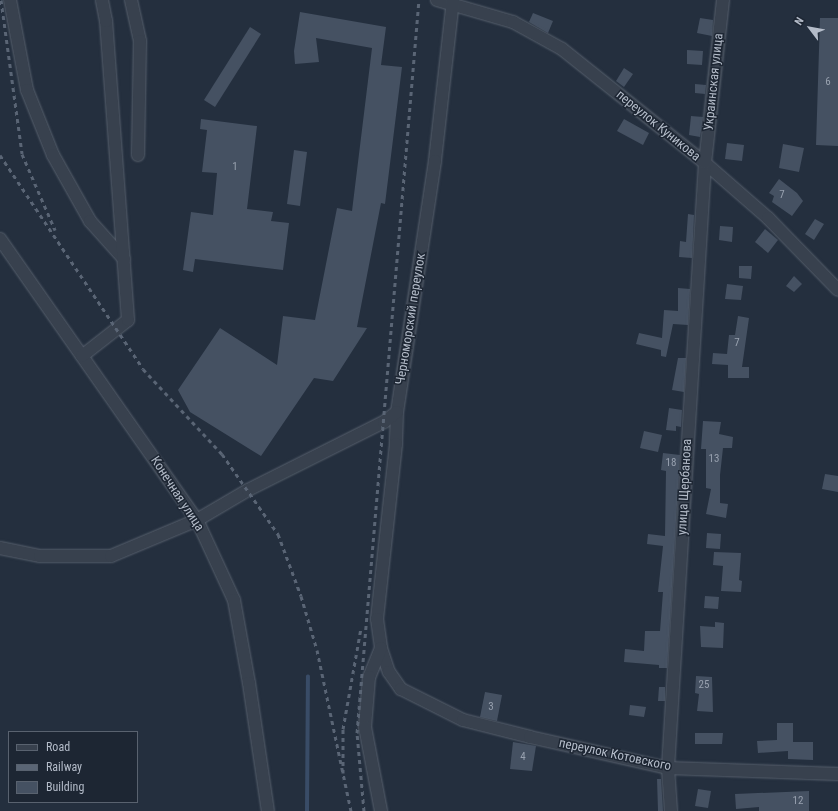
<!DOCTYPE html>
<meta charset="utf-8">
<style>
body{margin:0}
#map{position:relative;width:838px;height:811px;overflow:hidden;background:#242f3e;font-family:"Roboto Condensed",sans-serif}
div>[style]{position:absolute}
.stream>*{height:3.5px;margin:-1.75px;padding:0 1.75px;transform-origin:1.75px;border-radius:1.75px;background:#394c67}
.building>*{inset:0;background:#455162}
.roads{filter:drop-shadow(0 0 1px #565f6c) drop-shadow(0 0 1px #565f6c)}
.minor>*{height:12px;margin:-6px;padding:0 6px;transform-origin:6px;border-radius:6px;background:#38414e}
.rail>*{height:3px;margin-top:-1.5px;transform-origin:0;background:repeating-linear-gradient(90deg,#5a6575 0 4px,transparent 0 8px)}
span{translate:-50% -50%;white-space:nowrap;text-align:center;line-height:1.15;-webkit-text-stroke:3px #1d2633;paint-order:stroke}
.number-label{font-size:11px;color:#98a1af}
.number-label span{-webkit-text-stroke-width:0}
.street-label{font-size:13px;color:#b4bcc9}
.legend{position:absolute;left:8px;top:731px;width:130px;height:72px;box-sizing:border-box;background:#1d2633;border:1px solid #59626f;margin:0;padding:5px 7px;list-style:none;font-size:12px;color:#b4bcc9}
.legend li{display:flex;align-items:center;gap:8px;height:20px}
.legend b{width:20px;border:1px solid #59626f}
.north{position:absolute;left:790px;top:8px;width:40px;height:40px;-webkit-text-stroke:3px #1d2633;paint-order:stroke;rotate:302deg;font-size:11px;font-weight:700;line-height:16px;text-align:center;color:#b4bcc9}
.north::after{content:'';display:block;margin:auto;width:14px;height:18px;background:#b4bcc9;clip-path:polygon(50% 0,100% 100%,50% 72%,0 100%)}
</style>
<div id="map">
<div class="stream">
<div style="left:307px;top:811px;width:134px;rotate:-89.6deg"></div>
</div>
<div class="building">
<div style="clip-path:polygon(300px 12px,386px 27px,381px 65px,402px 67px,385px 204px,381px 203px,357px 327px,367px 328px,333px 381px,314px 378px,261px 456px,190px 412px,178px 390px,220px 328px,277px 365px,283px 316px,315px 320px,337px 208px,352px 211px,372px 48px,316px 38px,319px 62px,295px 64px,294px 51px)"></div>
<div style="clip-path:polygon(533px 13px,553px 21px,548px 33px,529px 22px)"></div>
<div style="clip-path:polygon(700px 18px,713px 20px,712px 36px,697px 33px)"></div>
<div style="clip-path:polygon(820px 18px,838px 18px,838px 146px,816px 145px)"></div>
<div style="clip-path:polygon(250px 27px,261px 34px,215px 107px,204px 100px)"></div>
<div style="clip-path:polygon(687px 50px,703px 51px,702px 65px,687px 64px)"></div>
<div style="clip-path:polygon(624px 68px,633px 74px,624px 87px,616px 81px)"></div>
<div style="clip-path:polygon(695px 84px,706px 85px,705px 94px,695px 93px)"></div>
<div style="clip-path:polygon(691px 116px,703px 117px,700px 137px,689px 135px)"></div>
<div style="clip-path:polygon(201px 119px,257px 126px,247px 209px,273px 212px,271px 221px,289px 223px,283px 270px,195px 259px,193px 272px,183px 270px,191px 212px,213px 215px,217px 173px,202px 172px,207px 130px,200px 129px)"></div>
<div style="clip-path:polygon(624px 119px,649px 133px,643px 145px,617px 131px)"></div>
<div style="clip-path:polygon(727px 143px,744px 145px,742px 161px,725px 159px)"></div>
<div style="clip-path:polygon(783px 144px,804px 148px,799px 172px,779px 168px)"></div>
<div style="clip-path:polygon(294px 150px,307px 152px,300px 206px,287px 204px)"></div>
<div style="clip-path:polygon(779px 179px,797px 193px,803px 201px,792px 216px,772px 202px,774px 196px,769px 193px)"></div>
<div style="clip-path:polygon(688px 214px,694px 215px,692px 258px,679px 257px,680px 241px,686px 242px)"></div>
<div style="clip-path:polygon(815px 219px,824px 224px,814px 240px,805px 234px)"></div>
<div style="clip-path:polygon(720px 226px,733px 227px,732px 242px,719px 240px)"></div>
<div style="clip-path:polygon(765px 229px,778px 240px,768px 253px,755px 242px)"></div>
<div style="clip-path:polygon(739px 266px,752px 266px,751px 279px,739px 278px)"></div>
<div style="clip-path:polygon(794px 276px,802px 284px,794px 292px,786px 286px)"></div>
<div style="clip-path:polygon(727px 284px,743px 286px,741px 300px,725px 299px)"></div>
<div style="clip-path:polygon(678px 288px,690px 289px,688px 325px,673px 324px,666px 357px,661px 356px,661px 350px,636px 344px,639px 333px,662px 338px,664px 310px,678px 311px)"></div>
<div style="clip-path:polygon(738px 316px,749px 318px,742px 367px,749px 367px,749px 378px,728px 378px,728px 365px,712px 364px,713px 353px,727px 354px,729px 335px,735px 335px)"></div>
<div style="clip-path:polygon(678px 358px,686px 358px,684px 392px,672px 390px)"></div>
<div style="clip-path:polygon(669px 408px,682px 410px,681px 427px,676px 426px,676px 431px,666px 430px)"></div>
<div style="clip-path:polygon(703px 421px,721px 422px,719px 434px,733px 437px,732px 448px,723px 448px,720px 475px,720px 503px,728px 504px,726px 518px,706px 514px,711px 489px,706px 488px,706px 449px,701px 449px)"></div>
<div style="clip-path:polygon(644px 431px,662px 435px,658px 452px,640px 448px)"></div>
<div style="clip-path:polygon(663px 453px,680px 455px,667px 668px,659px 668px,659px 665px,624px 662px,625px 649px,644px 651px,645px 631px,660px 631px,663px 592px,658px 592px,663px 546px,647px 544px,648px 534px,665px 536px,666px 471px,661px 470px)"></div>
<div style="clip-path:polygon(825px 474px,838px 476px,838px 492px,822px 489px)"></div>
<div style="clip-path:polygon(707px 533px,721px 534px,720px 549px,706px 548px)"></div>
<div style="clip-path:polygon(714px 552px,741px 553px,739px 580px,742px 581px,741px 592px,721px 591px,723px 566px,713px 565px)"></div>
<div style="clip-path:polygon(705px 596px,719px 597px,718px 609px,704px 608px)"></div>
<div style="clip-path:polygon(715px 622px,724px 623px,723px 648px,701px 647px,700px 626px,715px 627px)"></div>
<div style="clip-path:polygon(696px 676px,712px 677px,713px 712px,697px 711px,699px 694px,695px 693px)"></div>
<div style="clip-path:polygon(659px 687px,665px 687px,665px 701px,658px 701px)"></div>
<div style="clip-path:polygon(485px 692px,502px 695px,497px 721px,480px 717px)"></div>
<div style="clip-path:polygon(630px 705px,646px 707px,644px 717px,629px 715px)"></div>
<div style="clip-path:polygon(777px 723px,793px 723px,793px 742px,813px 742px,813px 760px,788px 759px,788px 751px,758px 753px,757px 741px,777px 740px)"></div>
<div style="clip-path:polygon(695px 733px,723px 733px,722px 744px,695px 744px)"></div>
<div style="clip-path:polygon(513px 742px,536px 746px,532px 771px,510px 769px)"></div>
<div style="clip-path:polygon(657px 779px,661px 779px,663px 811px,658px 811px)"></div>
<div style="clip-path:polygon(698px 789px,711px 791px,708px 808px,695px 806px)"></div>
<div style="clip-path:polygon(809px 791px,809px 811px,759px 811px,759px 807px,736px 809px,735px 794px)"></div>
</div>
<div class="roads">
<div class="minor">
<div style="left:10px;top:0;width:92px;rotate:79.3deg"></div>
<div style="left:27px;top:90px;width:70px;rotate:68.2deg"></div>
<div style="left:53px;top:155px;width:76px;rotate:60.7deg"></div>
<div style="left:90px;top:221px;width:51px;rotate:48.2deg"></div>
<div style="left:131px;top:0;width:42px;rotate:77.6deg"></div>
<div style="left:140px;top:41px;width:114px;rotate:91deg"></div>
<div style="left:437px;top:0;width:79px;rotate:16.1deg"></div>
<div style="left:513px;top:22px;width:56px;rotate:28.9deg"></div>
<div style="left:562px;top:49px;width:183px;rotate:38.6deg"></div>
<div style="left:705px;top:163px;width:84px;rotate:41.1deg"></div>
<div style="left:768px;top:218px;width:100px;rotate:45.8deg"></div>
<div style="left:453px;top:0;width:162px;rotate:96.4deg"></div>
<div style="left:435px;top:161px;width:254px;rotate:98.6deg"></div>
<div style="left:397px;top:412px;width:32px;rotate:92deg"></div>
<div style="left:396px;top:444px;width:176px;rotate:96.2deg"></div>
<div style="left:377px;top:619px;width:29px;rotate:82deg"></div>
<div style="left:381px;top:648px;width:25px;rotate:72deg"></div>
<div style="left:389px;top:672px;width:21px;rotate:55deg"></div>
<div style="left:401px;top:689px;width:69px;rotate:26.6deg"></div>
<div style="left:463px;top:720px;width:69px;rotate:14.2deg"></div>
<div style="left:530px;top:737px;width:141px;rotate:12.7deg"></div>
<div style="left:668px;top:768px;width:170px;rotate:2deg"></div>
<div style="left:0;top:239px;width:343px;rotate:55deg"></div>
<div style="left:197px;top:520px;width:88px;rotate:65.2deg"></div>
<div style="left:234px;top:600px;width:84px;rotate:79.8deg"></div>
<div style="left:249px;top:683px;width:129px;rotate:81.6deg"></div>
<div style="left:82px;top:356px;width:58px;rotate:-38deg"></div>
<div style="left:128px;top:320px;width:300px;rotate:-94.2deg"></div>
<div style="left:106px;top:21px;width:21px;rotate:-101deg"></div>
<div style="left:0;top:548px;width:41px;rotate:11.3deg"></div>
<div style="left:40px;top:556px;width:71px"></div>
<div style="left:111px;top:556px;width:93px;rotate:-22.7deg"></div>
<div style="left:197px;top:520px;width:59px;rotate:-30.5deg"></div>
<div style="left:248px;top:490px;width:152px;rotate:-26.6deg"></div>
<div style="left:384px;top:422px;width:16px;rotate:-38deg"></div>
<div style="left:381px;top:648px;width:31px;rotate:112deg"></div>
<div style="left:369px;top:677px;width:50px;rotate:94.6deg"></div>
<div style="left:365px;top:727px;width:86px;rotate:79.2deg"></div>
<div style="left:671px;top:811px;width:43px;rotate:-94deg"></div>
<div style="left:668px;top:768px;width:606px;rotate:-86.5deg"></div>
<div style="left:705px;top:163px;width:164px;rotate:-83.7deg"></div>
</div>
</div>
<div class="rail">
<div style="left:1px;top:0;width:155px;rotate:82.2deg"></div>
<div style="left:22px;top:154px;width:83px;rotate:66.5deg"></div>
<div style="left:0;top:155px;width:257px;rotate:56.2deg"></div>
<div style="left:143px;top:369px;width:116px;rotate:47.1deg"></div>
<div style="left:222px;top:454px;width:98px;rotate:55deg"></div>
<div style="left:278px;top:534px;width:66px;rotate:69.6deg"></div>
<div style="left:301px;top:596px;width:56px;rotate:73.5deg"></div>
<div style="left:317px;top:650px;width:126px;rotate:78.1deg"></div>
<div style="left:351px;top:811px;width:39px;rotate:-102deg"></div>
<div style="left:343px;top:773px;width:44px;rotate:-90deg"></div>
<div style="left:343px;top:729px;width:103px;rotate:-79.9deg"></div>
<div style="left:364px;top:811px;width:78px;rotate:-95.1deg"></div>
<div style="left:357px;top:733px;width:736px;rotate:-85.17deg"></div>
</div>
<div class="number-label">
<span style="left:828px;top:82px">6</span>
<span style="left:235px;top:167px">1</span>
<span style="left:782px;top:195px">7</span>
<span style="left:737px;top:343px">7</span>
<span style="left:714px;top:459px">13</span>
<span style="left:671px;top:463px">18</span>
<span style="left:704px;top:685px">25</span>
<span style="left:491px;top:707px">3</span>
<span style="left:523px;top:757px">4</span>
<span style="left:798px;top:801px">12</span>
</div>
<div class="street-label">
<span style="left:714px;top:82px;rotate:-84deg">Украинская улица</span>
<span style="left:658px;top:126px;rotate:39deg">переулок Куникова</span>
<span style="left:411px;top:319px;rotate:-81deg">Черноморский переулок</span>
<span style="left:685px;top:487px;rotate:-87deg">улица Щербанова</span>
<span style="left:177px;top:494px;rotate:57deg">Конечная улица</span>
<span style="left:615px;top:755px;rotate:12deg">переулок Котовского</span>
</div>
<ul class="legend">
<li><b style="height:5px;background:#38414e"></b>Road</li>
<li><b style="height:5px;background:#5a6575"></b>Railway</li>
<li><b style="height:11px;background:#455162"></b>Building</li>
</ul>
<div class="north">N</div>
</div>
